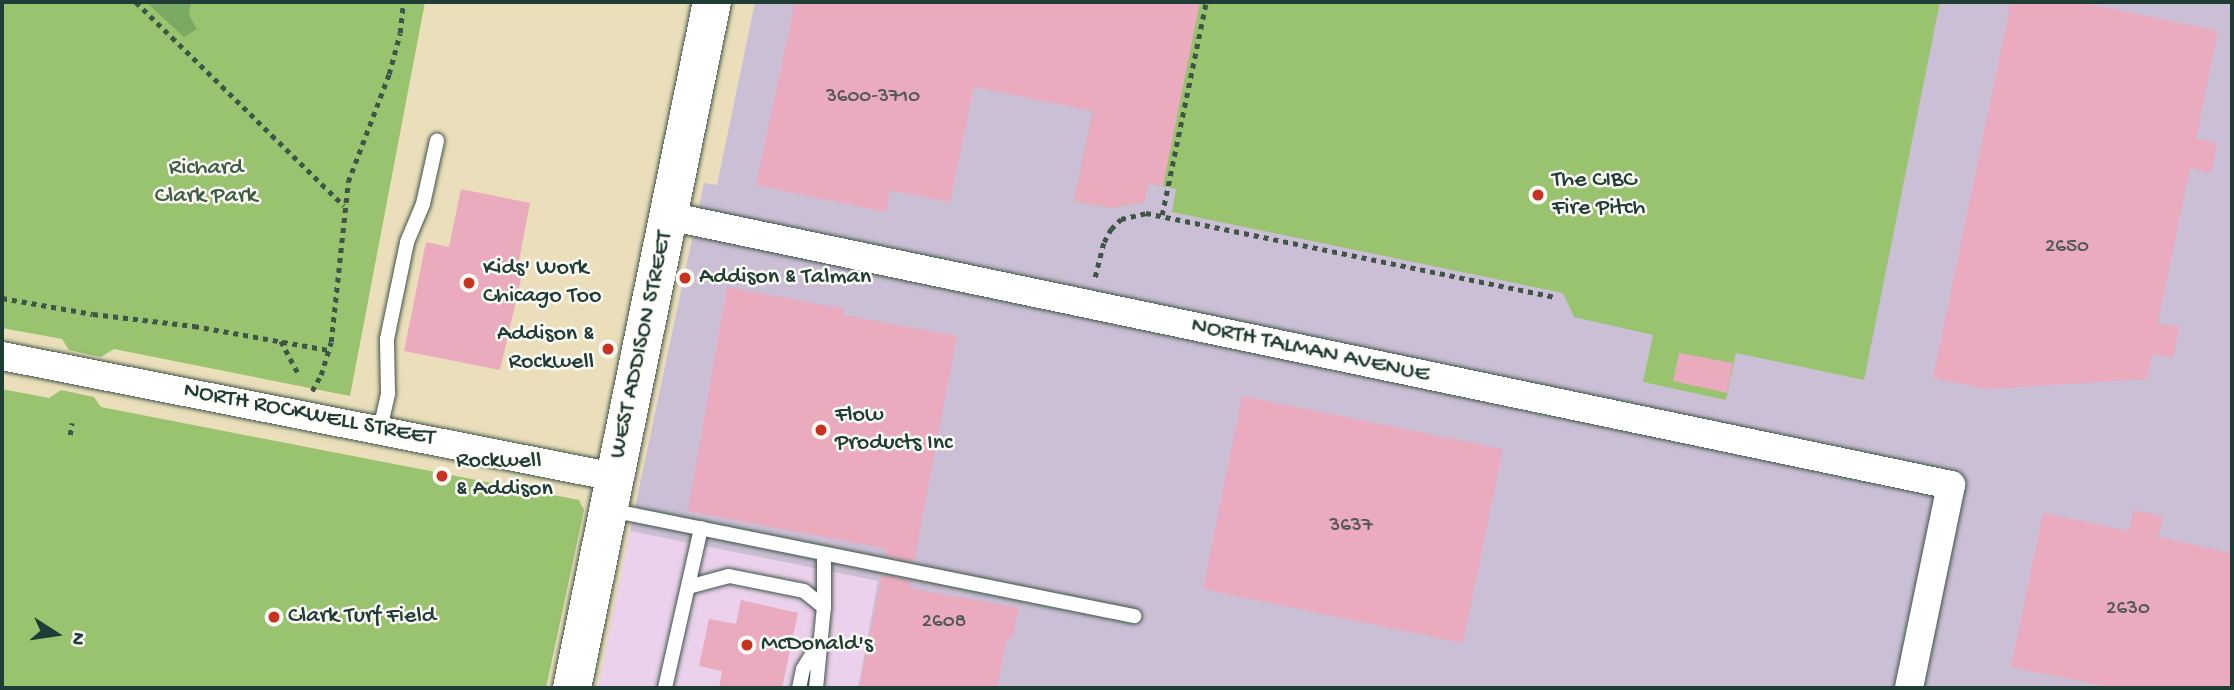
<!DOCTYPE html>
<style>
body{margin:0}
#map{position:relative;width:2234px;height:690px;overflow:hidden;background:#ebdfbb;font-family:"Gochi Hand",sans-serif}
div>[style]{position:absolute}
.built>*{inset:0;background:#ebd1eb}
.industrial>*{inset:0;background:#cbbfd5}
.green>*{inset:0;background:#99c36f}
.forest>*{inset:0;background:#7aa962}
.building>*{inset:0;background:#eaabbf}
.path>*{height:4.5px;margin-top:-2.25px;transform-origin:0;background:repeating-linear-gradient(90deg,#3e5548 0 5px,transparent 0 10px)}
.roads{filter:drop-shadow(0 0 2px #3e5548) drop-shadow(0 0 2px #3e5548)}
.service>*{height:14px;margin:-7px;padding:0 7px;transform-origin:7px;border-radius:7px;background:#fff}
.minor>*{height:28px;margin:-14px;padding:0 14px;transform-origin:14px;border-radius:14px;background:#fff}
.secondary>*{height:38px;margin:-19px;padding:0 19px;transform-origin:19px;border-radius:19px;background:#fff}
.dots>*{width:19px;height:19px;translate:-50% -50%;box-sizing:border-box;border:4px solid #fdfcf7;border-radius:50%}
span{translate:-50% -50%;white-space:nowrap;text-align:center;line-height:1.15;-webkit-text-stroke:5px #fdfcf7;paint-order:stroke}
.number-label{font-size:21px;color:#525857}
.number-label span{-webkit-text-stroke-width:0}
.park-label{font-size:24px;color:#3e5e43}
.poi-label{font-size:24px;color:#1f3d34}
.left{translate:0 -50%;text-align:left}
.right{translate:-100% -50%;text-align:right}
.street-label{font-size:24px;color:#1f3d34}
.frame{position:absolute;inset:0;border:4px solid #1f3d34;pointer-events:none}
.north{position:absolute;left:21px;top:599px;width:70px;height:70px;-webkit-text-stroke:5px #fdfcf7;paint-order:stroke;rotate:102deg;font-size:19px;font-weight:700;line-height:28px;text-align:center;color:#1f3d34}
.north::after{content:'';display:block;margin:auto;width:24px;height:32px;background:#1f3d34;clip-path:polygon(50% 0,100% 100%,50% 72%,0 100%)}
</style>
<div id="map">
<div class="built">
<div style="clip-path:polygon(630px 531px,879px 581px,858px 688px,598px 688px)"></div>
</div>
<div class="industrial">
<div style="clip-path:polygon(755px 2px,2232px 2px,2232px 688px,858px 688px,878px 581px,630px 531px,704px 183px,717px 185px)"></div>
</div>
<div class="green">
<div style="clip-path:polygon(2px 2px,425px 2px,350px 396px,114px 349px,101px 357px,86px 354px,69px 350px,62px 339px,2px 328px)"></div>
<div style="clip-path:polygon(1116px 2px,1940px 2px,1864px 380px,1736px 353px,1726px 400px,1643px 382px,1653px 335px,1574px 317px,1563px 293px,1172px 212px,1176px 189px,1148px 183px,1144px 202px,1112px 208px,1074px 201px)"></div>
<div style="clip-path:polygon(2px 389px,49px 398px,61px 390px,94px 397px,101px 407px,579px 500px,584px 510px,546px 688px,2px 688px)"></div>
</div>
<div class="forest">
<div style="clip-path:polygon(146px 2px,191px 2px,189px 15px,197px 29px,184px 37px)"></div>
</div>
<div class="building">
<div style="clip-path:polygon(795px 2px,1200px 2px,1163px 186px,1148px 183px,1144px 202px,1112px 208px,1074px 201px,1093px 111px,974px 87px,950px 202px,890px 190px,886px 212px,756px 185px)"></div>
<div style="clip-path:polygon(2011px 2px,2079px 2px,2218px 31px,2196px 139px,2217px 143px,2211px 173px,2190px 168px,2158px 323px,2180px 327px,2173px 358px,2152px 354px,2147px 379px,1987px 389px,1933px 378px)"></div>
<div style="clip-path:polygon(461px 189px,530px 203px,519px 261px,522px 262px,522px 275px,500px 370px,404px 351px,426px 242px,449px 247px)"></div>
<div style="clip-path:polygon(727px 287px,845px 309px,843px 315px,957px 336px,914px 562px,886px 556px,887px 549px,688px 511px)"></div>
<div style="clip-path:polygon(1679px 353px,1733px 363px,1727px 393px,1673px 381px)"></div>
<div style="clip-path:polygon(1242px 396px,1503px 449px,1463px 643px,1203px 589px)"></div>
<div style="clip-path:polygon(2133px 510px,2163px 516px,2158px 537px,2232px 553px,2232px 688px,2115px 688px,2011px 667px,2043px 513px,2129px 531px)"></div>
<div style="clip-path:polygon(882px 575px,911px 581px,909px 588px,1019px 608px,1012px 638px,1007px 638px,997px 688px,859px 688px)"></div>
<div style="clip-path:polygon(741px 600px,798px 613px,782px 688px,719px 688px,722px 671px,699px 666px,709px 619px,736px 624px)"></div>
</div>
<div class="path">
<div style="left:136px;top:2px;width:291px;rotate:44.4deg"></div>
<div style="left:1162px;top:215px;width:217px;rotate:-78.3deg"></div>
<div style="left:1095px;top:277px;width:36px;rotate:-76deg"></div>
<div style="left:1104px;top:242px;width:15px;rotate:-62deg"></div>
<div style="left:1111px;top:229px;width:14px;rotate:-45deg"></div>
<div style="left:1121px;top:219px;width:26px;rotate:-13deg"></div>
<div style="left:1146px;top:213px;width:419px;rotate:11.6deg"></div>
<div style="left:2px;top:298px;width:92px;rotate:10deg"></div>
<div style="left:93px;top:314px;width:102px;rotate:6.8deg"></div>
<div style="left:194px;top:326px;width:137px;rotate:10.1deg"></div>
<div style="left:281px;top:341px;width:40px;rotate:62deg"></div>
<div style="left:312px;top:391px;width:18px;rotate:-61deg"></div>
<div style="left:321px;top:375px;width:34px;rotate:-73deg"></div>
<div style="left:331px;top:342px;width:161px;rotate:-83.9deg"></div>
<div style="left:348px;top:182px;width:116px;rotate:-69.2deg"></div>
<div style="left:389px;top:74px;width:42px;rotate:-75deg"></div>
<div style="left:400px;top:33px;width:31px;rotate:-84deg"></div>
<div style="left:70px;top:435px;width:12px;rotate:-81deg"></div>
</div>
<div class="roads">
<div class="service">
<div style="left:380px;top:429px;width:37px;rotate:-77deg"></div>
<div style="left:388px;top:393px;width:54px;rotate:-91.1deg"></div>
<div style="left:387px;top:339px;width:99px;rotate:-78.3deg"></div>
<div style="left:407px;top:242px;width:41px;rotate:-67.2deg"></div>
<div style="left:423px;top:204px;width:65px;rotate:-77.5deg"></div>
<div style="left:610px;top:510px;width:535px;rotate:11.44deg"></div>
<div style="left:688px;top:587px;width:42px;rotate:-15deg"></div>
<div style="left:729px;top:576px;width:76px;rotate:11.3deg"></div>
<div style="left:804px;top:591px;width:26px;rotate:39deg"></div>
<div style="left:665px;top:688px;width:164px;rotate:-77.3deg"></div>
<div style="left:799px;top:688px;width:19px;rotate:-78deg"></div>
<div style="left:803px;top:669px;width:28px;rotate:-58deg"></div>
<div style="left:816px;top:688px;width:81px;rotate:-84.4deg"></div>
<div style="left:824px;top:607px;width:53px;rotate:-90deg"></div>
</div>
<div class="minor">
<div style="left:668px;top:216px;width:1311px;rotate:11.84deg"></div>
<div style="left:1951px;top:485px;width:207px;rotate:101.7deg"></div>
<div style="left:2px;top:356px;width:625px;rotate:11.17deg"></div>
</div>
<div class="secondary">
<div style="left:572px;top:688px;width:700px;rotate:-78.47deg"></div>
</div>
</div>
<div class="dots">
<div style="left:1538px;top:195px;background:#c8321e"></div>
<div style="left:685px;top:278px;background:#c8321e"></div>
<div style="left:469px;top:283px;background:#c8321e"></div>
<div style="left:608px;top:349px;background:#c8321e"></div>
<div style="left:821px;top:430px;background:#c8321e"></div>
<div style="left:442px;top:476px;background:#c8321e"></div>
<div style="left:274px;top:617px;background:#c8321e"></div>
<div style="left:747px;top:645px;background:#c8321e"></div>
</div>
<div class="number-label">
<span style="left:873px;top:98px">3600-3710</span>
<span style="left:2067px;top:248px">2650</span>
<span style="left:1351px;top:527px">3637</span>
<span style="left:2128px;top:610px">2630</span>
<span style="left:944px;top:623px">2608</span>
</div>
<div class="park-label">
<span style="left:206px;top:183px">Richard<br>Clark Park</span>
</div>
<div class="poi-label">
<span class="left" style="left:1552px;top:195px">The CIBC<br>Fire Pitch</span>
<span class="left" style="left:483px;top:283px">Kids' Work<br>Chicago Too</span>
<span class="left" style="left:699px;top:278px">Addison &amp; Talman</span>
<span class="right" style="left:594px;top:349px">Addison &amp;<br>Rockwell</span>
<span class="left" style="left:835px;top:430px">Flow<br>Products Inc</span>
<span class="left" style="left:456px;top:476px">Rockwell<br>&amp; Addison</span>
<span class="left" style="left:288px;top:617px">Clark Turf Field</span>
<span class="left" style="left:761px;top:645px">McDonald's</span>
</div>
<div class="street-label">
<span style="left:642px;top:345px;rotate:-78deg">WEST ADDISON STREET</span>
<span style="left:1310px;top:351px;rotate:12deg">NORTH TALMAN AVENUE</span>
<span style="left:309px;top:415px;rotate:11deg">NORTH ROCKWELL STREET</span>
</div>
<div class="frame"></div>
<div class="north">N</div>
</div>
